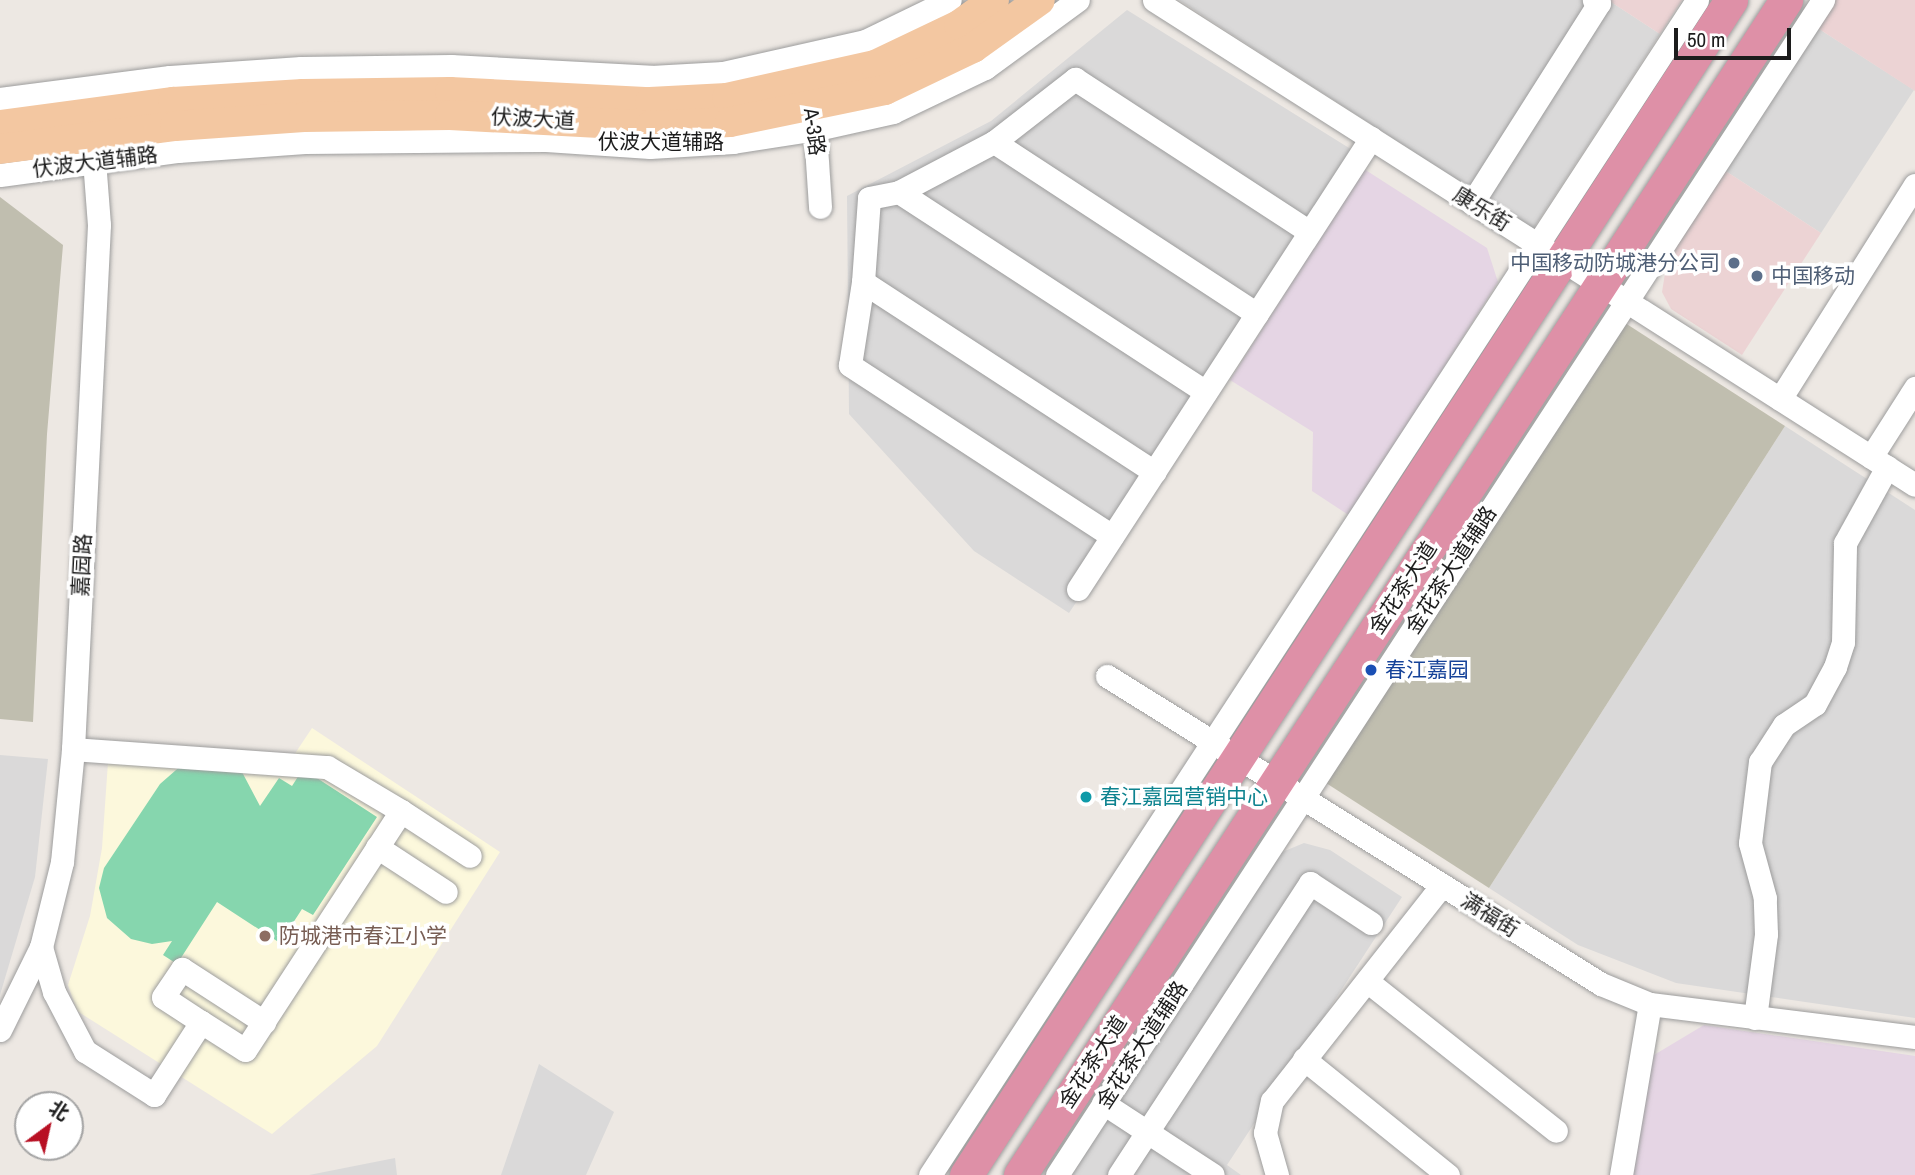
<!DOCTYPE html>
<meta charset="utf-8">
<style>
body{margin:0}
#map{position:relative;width:1915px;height:1175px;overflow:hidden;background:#ede8e3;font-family:"Archivo Narrow","Noto Sans SC",sans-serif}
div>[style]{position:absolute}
.residential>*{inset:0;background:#dad9d9}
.commercial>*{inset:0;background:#ecd3d4}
.industrial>*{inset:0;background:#e5d5e4}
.education>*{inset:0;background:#fcf8dc}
.construction>*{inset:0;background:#c0beaf}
.pitch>*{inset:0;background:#86d6ae}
.roads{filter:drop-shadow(0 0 2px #9d9d9d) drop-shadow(0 0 2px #9d9d9d)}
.minor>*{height:23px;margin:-11.5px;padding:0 11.5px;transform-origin:11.5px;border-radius:11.5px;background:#fff}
.major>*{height:30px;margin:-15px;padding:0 15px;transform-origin:15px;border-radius:15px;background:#f3c7a1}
.highway>*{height:33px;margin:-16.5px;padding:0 16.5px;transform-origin:16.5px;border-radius:16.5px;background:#de90a7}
.dots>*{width:19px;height:19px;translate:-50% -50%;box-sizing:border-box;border:4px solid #fff;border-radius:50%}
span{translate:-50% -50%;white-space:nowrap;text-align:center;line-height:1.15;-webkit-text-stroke:7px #fff;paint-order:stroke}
.street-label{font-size:21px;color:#1c1c1c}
.service-label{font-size:21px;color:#4e5e75}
.right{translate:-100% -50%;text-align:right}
.left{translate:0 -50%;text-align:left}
.transit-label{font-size:21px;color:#164399}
.culture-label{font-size:21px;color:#0d838f}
.education-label{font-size:21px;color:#785e54}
.north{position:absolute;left:14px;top:1091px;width:70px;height:70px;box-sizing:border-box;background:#fff;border:2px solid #a4a4a4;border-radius:50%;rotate:33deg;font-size:19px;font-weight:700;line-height:28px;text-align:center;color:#1c1c1c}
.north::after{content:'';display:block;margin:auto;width:24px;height:32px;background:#b81023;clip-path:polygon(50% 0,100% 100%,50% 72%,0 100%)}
.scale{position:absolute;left:1674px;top:28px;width:117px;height:32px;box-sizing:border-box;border:4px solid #1c1c1c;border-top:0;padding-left:9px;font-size:21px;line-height:24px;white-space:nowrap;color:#1c1c1c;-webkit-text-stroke:5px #fff;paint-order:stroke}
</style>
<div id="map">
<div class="residential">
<div style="clip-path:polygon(1179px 0,1608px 0,1660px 34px,1533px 229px)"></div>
<div style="clip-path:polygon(1127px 10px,1370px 161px,1069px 613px,974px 551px,849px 414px,847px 196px,991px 121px)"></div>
<div style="clip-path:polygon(1816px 27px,1914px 90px,1821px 233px,1724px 170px)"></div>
<div style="clip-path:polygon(1785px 426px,1915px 510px,1915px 1018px,1676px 983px,1578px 945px,1489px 888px)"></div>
<div style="clip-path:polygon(0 755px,48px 759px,35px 877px,0 995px)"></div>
<div style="clip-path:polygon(1304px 843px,1330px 850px,1402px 897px,1227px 1165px,1241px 1175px,1070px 1175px,1280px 853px)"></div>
<div style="clip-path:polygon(539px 1064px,614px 1112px,586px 1175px,501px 1175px)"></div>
<div style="clip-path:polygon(395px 1158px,397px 1175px,309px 1175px)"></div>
</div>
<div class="commercial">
<div style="clip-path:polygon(1608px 0,1682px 0,1660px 34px)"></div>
<div style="clip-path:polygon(1834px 0,1915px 0,1915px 91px,1816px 27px)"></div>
<div style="clip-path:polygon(1724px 170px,1821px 233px,1742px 355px,1671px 309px,1662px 292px,1668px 255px)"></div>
</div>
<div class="industrial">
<div style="clip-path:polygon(1364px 169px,1487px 248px,1498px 282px,1350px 516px,1312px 491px,1313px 432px,1230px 380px)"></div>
<div style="clip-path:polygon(1704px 1025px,1915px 1056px,1915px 1175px,1615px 1175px,1634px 1067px)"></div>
</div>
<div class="education">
<div style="clip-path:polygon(312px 728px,500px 852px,377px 1046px,272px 1134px,77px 1011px,68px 985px,90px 916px,102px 848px,109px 748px,292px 758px)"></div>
</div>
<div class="construction">
<div style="clip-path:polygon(0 197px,63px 245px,47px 434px,33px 722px,0 719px)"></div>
<div style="clip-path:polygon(1622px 321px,1785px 426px,1489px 888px,1326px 783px)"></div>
</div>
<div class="pitch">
<div style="clip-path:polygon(184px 763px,242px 772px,260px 806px,279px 778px,292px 786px,303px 769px,377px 817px,313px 915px,302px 909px,280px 943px,217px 902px,177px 964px,163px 955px,172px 941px,152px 944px,131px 939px,107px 918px,99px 888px,104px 868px,160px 784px)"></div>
</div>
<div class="roads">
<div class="minor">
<div style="left:1154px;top:0;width:902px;rotate:32.51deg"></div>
<div style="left:0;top:99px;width:171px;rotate:-7.4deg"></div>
<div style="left:170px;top:77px;width:131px;rotate:-3.9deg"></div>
<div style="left:301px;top:68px;width:150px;rotate:-0.8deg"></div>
<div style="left:451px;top:66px;width:200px;rotate:3.1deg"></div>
<div style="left:651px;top:77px;width:72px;rotate:-3.2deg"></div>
<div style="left:723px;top:73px;width:146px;rotate:-12.7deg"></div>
<div style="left:865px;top:41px;width:94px;rotate:-25.8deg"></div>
<div style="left:814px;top:116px;width:91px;rotate:86.2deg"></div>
<div style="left:994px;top:142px;width:314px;rotate:33.2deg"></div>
<div style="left:0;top:175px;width:180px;rotate:-7.7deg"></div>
<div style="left:178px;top:151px;width:127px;rotate:-4.1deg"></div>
<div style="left:305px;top:142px;width:241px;rotate:-0.5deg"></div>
<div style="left:546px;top:140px;width:104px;rotate:3.9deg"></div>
<div style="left:650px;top:147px;width:83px;rotate:-3.4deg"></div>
<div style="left:733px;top:142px;width:85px;rotate:-8.8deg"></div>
<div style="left:817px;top:129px;width:78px;rotate:-12.6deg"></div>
<div style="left:893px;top:112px;width:102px;rotate:-25.6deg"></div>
<div style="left:985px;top:68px;width:115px;rotate:-36.2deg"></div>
<div style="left:899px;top:192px;width:366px;rotate:33.1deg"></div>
<div style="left:1472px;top:203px;width:237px;rotate:-57.6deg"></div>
<div style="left:1599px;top:3px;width:6px;rotate:-149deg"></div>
<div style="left:863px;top:282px;width:348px;rotate:33.1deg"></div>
<div style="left:1780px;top:399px;width:253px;rotate:-57.8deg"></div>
<div style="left:1871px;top:457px;width:82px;rotate:-57.5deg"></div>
<div style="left:1112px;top:536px;width:313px;rotate:-146.9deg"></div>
<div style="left:850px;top:365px;width:84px;rotate:-81.1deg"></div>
<div style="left:863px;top:282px;width:84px;rotate:-85.9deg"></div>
<div style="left:869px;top:198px;width:31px;rotate:-11deg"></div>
<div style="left:899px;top:192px;width:107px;rotate:-27.8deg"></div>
<div style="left:994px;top:142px;width:103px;rotate:-37.9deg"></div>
<div style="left:1075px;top:79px;width:280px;rotate:33.1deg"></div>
<div style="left:1078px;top:589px;width:538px;rotate:-56.99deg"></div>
<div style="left:1107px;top:676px;width:582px;rotate:31.94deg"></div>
<div style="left:1601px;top:984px;width:53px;rotate:22.2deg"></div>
<div style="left:1650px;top:1004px;width:267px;rotate:7.1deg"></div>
<div style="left:73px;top:749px;width:255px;rotate:4.1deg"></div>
<div style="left:327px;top:767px;width:86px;rotate:30.7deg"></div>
<div style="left:401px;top:811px;width:285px;rotate:123.1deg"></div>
<div style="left:245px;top:1050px;width:52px;rotate:-147.5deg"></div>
<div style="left:401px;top:811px;width:82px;rotate:33.1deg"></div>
<div style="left:377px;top:847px;width:82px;rotate:33.1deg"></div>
<div style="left:41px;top:947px;width:47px;rotate:73.9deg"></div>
<div style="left:54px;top:992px;width:67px;rotate:62.3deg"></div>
<div style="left:85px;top:1051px;width:82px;rotate:32.5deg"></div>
<div style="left:154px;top:1095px;width:87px;rotate:-57.2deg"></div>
<div style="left:201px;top:1022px;width:45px;rotate:-146.7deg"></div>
<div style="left:163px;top:997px;width:34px;rotate:-56deg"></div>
<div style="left:182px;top:969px;width:98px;rotate:32.9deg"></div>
<div style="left:1367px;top:981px;width:241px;rotate:38.4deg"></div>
<div style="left:1755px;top:1018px;width:85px;rotate:-82.5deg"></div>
<div style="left:1766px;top:934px;width:36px;rotate:-92deg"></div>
<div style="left:1765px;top:898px;width:57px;rotate:-105.3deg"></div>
<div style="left:1750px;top:843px;width:82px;rotate:-83deg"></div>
<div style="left:1760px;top:762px;width:44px;rotate:-57deg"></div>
<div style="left:1784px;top:725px;width:37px;rotate:-34deg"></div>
<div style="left:1815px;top:704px;width:42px;rotate:-61.6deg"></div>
<div style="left:1835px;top:667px;width:26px;rotate:-72deg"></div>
<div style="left:1843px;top:642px;width:99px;rotate:-88.8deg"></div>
<div style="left:1845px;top:543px;width:87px;rotate:-61.1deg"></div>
<div style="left:0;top:1030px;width:93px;rotate:-63.7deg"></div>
<div style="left:41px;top:947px;width:88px;rotate:-76.1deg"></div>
<div style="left:62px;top:862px;width:114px;rotate:-84.4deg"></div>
<div style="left:73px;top:749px;width:525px;rotate:-87.16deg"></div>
<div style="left:99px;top:225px;width:78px;rotate:-94.4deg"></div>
<div style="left:1304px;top:1059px;width:185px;rotate:38.9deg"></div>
<div style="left:1103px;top:1103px;width:131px;rotate:33.2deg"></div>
<div style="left:930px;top:1175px;width:1403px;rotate:-56.86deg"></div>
<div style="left:1057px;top:1175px;width:1403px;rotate:-56.9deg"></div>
<div style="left:1119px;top:1175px;width:349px;rotate:-56.8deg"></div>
<div style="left:1310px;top:883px;width:73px;rotate:33.3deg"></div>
<div style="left:1277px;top:1175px;width:44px;rotate:-105.9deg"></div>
<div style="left:1265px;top:1133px;width:33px;rotate:-78deg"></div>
<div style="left:1272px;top:1101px;width:275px;rotate:-51.8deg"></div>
<div style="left:1621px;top:1175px;width:173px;rotate:-80.4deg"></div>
</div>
<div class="major">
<div style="left:0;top:125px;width:175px;rotate:-7.6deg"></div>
<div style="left:173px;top:102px;width:130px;rotate:-3.5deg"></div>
<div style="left:303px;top:94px;width:147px;rotate:-0.8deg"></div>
<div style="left:450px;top:92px;width:200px;rotate:2.9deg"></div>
<div style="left:650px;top:102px;width:77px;rotate:-3deg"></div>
<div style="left:727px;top:98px;width:152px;rotate:-12.6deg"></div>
<div style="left:875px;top:65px;width:93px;rotate:-25.5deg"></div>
<div style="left:959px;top:25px;width:43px;rotate:-35.5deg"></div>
<div style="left:0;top:149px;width:177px;rotate:-7.5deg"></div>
<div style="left:175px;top:126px;width:129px;rotate:-4deg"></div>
<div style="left:304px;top:117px;width:146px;rotate:-0.8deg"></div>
<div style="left:450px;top:115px;width:200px;rotate:3.1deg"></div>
<div style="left:650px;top:126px;width:80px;rotate:-2.9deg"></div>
<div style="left:730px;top:122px;width:158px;rotate:-11.7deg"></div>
<div style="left:885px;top:90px;width:98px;rotate:-25.5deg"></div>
<div style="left:973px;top:48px;width:82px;rotate:-35.6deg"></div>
</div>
<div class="highway">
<div style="left:966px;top:1175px;width:1402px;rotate:-56.93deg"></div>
<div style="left:1020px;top:1175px;width:1403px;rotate:-56.9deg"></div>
</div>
</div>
<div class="dots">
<div style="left:1734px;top:263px;background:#5c6f8a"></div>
<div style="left:1757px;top:276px;background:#5c6f8a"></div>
<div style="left:1371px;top:670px;background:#1a4fb4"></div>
<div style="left:1086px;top:797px;background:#0f9aa8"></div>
<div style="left:265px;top:936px;background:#8d6e63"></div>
</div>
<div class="street-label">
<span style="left:533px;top:119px;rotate:3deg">伏波大道</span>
<span style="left:814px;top:132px;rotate:82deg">A-3路</span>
<span style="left:661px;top:142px">伏波大道辅路</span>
<span style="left:95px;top:162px;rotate:-7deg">伏波大道辅路</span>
<span style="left:1482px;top:209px;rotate:32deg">康乐街</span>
<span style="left:82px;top:565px;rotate:-87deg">嘉园路</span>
<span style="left:1451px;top:570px;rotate:-57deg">金花茶大道辅路</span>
<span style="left:1403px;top:588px;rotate:-57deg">金花茶大道</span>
<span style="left:1490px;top:915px;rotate:32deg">满福街</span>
<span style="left:1142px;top:1045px;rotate:-57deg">金花茶大道辅路</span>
<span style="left:1093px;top:1062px;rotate:-57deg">金花茶大道</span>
</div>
<div class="service-label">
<span class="right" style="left:1720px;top:263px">中国移动防城港分公司</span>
<span class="left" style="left:1771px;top:276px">中国移动</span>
</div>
<div class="transit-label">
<span class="left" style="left:1385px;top:670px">春江嘉园</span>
</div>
<div class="culture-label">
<span class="left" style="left:1100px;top:797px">春江嘉园营销中心</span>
</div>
<div class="education-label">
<span class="left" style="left:279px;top:936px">防城港市春江小学</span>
</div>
<div class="north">北</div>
<div class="scale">50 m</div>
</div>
